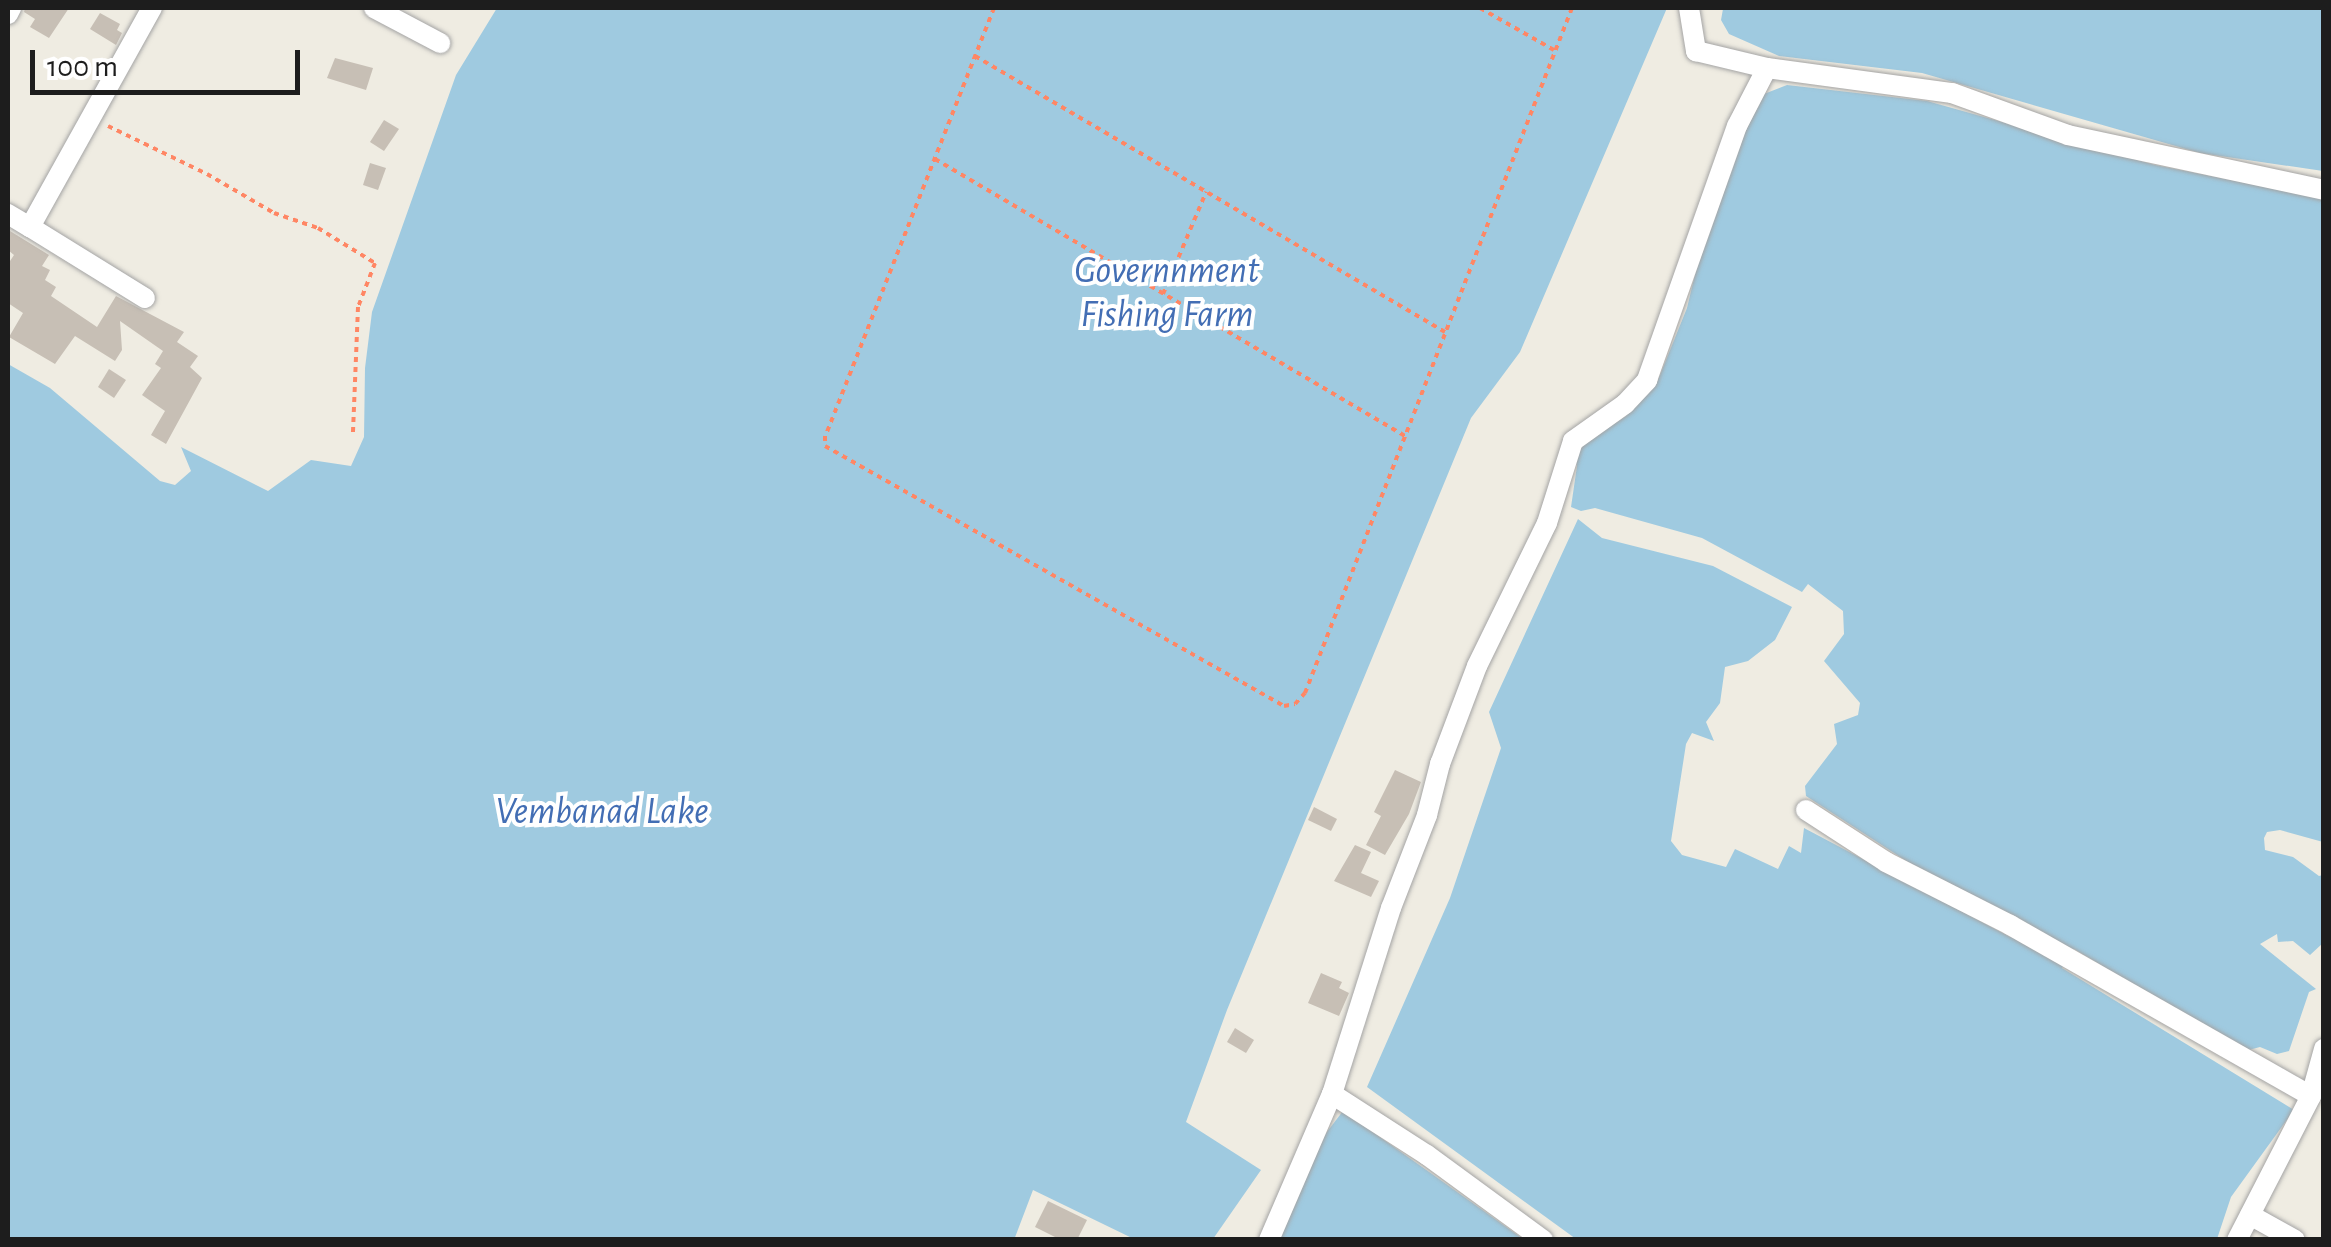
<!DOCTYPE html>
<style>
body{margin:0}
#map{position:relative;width:2331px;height:1247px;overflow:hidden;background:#efece2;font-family:"Alegreya Sans",sans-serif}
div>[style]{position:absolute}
.water>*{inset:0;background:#9fcae0}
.building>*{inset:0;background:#c7bfb5}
.path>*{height:4px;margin-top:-2px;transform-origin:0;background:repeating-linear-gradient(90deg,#ff8664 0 5px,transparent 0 10px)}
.roads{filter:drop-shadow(0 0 2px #a4a4a4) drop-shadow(0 0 2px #a4a4a4)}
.minor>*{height:20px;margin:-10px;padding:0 10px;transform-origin:10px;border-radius:10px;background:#fff}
span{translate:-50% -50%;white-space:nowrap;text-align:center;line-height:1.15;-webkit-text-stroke:8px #fff;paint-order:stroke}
.water-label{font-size:38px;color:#436eb4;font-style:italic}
.frame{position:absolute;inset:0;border:10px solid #1d1d1d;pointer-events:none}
.scale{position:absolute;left:30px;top:50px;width:270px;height:45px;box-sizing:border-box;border:5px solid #1d1d1d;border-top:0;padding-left:12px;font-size:30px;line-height:35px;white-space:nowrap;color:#1d1d1d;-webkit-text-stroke:8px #fff;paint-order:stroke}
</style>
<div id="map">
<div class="water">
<div style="clip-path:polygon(497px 8px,1667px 8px,1520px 352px,1471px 418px,1227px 1010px,1186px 1122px,1261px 1170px,1213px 1239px,1134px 1239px,1033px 1190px,1014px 1240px,8px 1239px,8px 364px,50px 388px,160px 481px,175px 485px,191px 471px,181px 447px,268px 491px,311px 460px,351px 466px,364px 437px,365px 368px,372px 312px,456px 75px)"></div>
<div style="clip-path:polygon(1729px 8px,2323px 8px,2323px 171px,2200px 153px,1922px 73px,1779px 56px,1729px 34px,1721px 20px,1723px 9px)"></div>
<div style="clip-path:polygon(1787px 85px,1927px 101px,2155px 165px,2323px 198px,2323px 842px,2280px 830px,2267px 832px,2264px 838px,2265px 850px,2293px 857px,2319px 876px,2323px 875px,2323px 943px,2310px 955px,2293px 941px,2278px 942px,2277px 934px,2260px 944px,2316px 989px,2309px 992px,2289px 1051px,2277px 1054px,2260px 1047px,2245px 1051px,2074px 949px,2062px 968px,2294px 1110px,2231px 1197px,2217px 1239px,1576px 1239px,1367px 1087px,1450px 898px,1501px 748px,1489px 712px,1578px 519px,1602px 538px,1713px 566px,1792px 607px,1775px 640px,1748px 661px,1725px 667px,1720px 703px,1706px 722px,1714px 741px,1692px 733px,1686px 744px,1671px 841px,1682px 855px,1726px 867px,1735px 849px,1778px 869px,1789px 846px,1801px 853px,1804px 828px,2010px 937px,2016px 919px,1908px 862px,1806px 796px,1805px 786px,1837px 744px,1834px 724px,1858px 715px,1860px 703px,1824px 661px,1844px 634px,1843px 611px,1808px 584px,1802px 592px,1702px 538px,1595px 508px,1581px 511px,1571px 507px,1577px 466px,1572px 451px,1626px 416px,1658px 380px,1687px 308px,1705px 233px,1743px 136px,1764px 94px)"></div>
<div style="clip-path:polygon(1343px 1111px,1432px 1174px,1523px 1239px,1280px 1240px,1320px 1141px)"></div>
</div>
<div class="building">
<div style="clip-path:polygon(25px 8px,69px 8px,49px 38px,30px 27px,35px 19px,24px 12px)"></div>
<div style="clip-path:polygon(100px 13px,120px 24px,117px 30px,122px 33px,116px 45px,90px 29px)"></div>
<div style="clip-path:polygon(335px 58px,373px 68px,366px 90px,327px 78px)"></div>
<div style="clip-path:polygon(384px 120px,399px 129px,384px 151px,370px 142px)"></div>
<div style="clip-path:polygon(370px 163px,386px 168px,378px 190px,363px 185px)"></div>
<div style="clip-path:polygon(10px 231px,49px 255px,42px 266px,50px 270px,45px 280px,56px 287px,51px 296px,97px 327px,116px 296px,184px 332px,177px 342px,198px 356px,190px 367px,202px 378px,166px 444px,151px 435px,165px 411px,142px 395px,161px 368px,155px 364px,163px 351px,120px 321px,122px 350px,115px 361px,75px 336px,55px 364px,9px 337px,23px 313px,8px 303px,8px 264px,14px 255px,8px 250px)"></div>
<div style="clip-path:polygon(109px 369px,126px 380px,114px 398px,98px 387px)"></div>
<div style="clip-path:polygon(1395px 770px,1421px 782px,1409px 814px,1385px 855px,1366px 845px,1381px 816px,1374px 812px)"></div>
<div style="clip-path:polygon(1314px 807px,1337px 819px,1331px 831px,1308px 820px)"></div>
<div style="clip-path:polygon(1355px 845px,1371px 852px,1361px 873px,1379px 881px,1371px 897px,1334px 881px)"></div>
<div style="clip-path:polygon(1321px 973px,1342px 982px,1339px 988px,1349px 993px,1339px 1016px,1308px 1003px)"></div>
<div style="clip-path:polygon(1235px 1028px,1254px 1040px,1246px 1053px,1227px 1042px)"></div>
<div style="clip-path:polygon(1048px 1201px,1087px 1220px,1077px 1240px,1061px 1240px,1035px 1227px)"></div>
</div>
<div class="path">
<div style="left:994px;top:8px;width:460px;rotate:111.5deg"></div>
<div style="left:825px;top:436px;width:10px;rotate:90deg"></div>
<div style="left:825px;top:446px;width:528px;rotate:29.53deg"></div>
<div style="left:1284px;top:706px;width:11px;rotate:-10deg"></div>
<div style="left:1295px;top:704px;width:15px;rotate:-48deg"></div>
<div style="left:1305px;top:693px;width:735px;rotate:-68.71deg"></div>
<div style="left:1480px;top:8px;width:85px;rotate:29.6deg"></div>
<div style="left:975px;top:56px;width:545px;rotate:30.42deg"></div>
<div style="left:108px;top:126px;width:110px;rotate:25.9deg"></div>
<div style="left:207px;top:174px;width:78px;rotate:30.2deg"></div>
<div style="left:274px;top:213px;width:46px;rotate:18.8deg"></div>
<div style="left:318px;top:228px;width:67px;rotate:31.6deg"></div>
<div style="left:375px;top:263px;width:47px;rotate:111.1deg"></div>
<div style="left:358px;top:307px;width:126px;rotate:92.3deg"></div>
<div style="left:935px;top:159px;width:546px;rotate:30.51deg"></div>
<div style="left:1163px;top:294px;width:111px;rotate:-67.1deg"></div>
</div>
<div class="roads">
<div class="minor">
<div style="left:374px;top:8px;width:75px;rotate:27.9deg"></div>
<div style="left:1689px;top:8px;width:44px;rotate:80.8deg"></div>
<div style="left:1696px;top:51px;width:73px;rotate:13.5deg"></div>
<div style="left:8px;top:14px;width:7px;rotate:-63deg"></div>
<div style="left:8px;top:214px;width:26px;rotate:31deg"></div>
<div style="left:30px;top:227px;width:251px;rotate:-60.9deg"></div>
<div style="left:30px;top:227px;width:135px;rotate:31.7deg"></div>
<div style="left:1806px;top:810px;width:95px;rotate:33deg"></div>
<div style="left:1886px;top:862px;width:139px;rotate:26.9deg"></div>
<div style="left:2010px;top:925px;width:346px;rotate:29.6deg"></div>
<div style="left:1332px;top:1094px;width:113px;rotate:32.7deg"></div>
<div style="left:1427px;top:1155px;width:144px;rotate:36.2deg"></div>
<div style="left:2250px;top:1215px;width:51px;rotate:29.1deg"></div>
<div style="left:1269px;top:1240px;width:159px;rotate:-66.7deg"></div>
<div style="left:1332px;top:1094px;width:195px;rotate:-72.4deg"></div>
<div style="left:1391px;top:908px;width:100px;rotate:-68.8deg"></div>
<div style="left:1427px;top:815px;width:53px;rotate:-75.7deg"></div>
<div style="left:1440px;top:764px;width:105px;rotate:-69.3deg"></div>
<div style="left:1477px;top:666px;width:159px;rotate:-63.9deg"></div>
<div style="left:1547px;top:523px;width:86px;rotate:-72.4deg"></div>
<div style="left:1573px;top:441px;width:64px;rotate:-35.4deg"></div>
<div style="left:1625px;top:404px;width:33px;rotate:-47deg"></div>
<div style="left:1647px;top:380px;width:269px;rotate:-70.5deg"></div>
<div style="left:1737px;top:126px;width:65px;rotate:-62.7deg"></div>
<div style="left:1767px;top:68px;width:187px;rotate:7.7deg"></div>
<div style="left:1952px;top:93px;width:123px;rotate:19.9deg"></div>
<div style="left:2068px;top:135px;width:262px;rotate:12.1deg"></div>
<div style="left:2237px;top:1240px;width:162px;rotate:-62.8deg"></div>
<div style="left:2311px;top:1096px;width:49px;rotate:-74.5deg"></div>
</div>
</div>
<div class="water-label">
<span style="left:1167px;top:294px">Governnment<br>Fishing Farm</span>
<span style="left:602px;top:813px">Vembanad Lake</span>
</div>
<div class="frame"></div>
<div class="scale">100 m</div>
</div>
